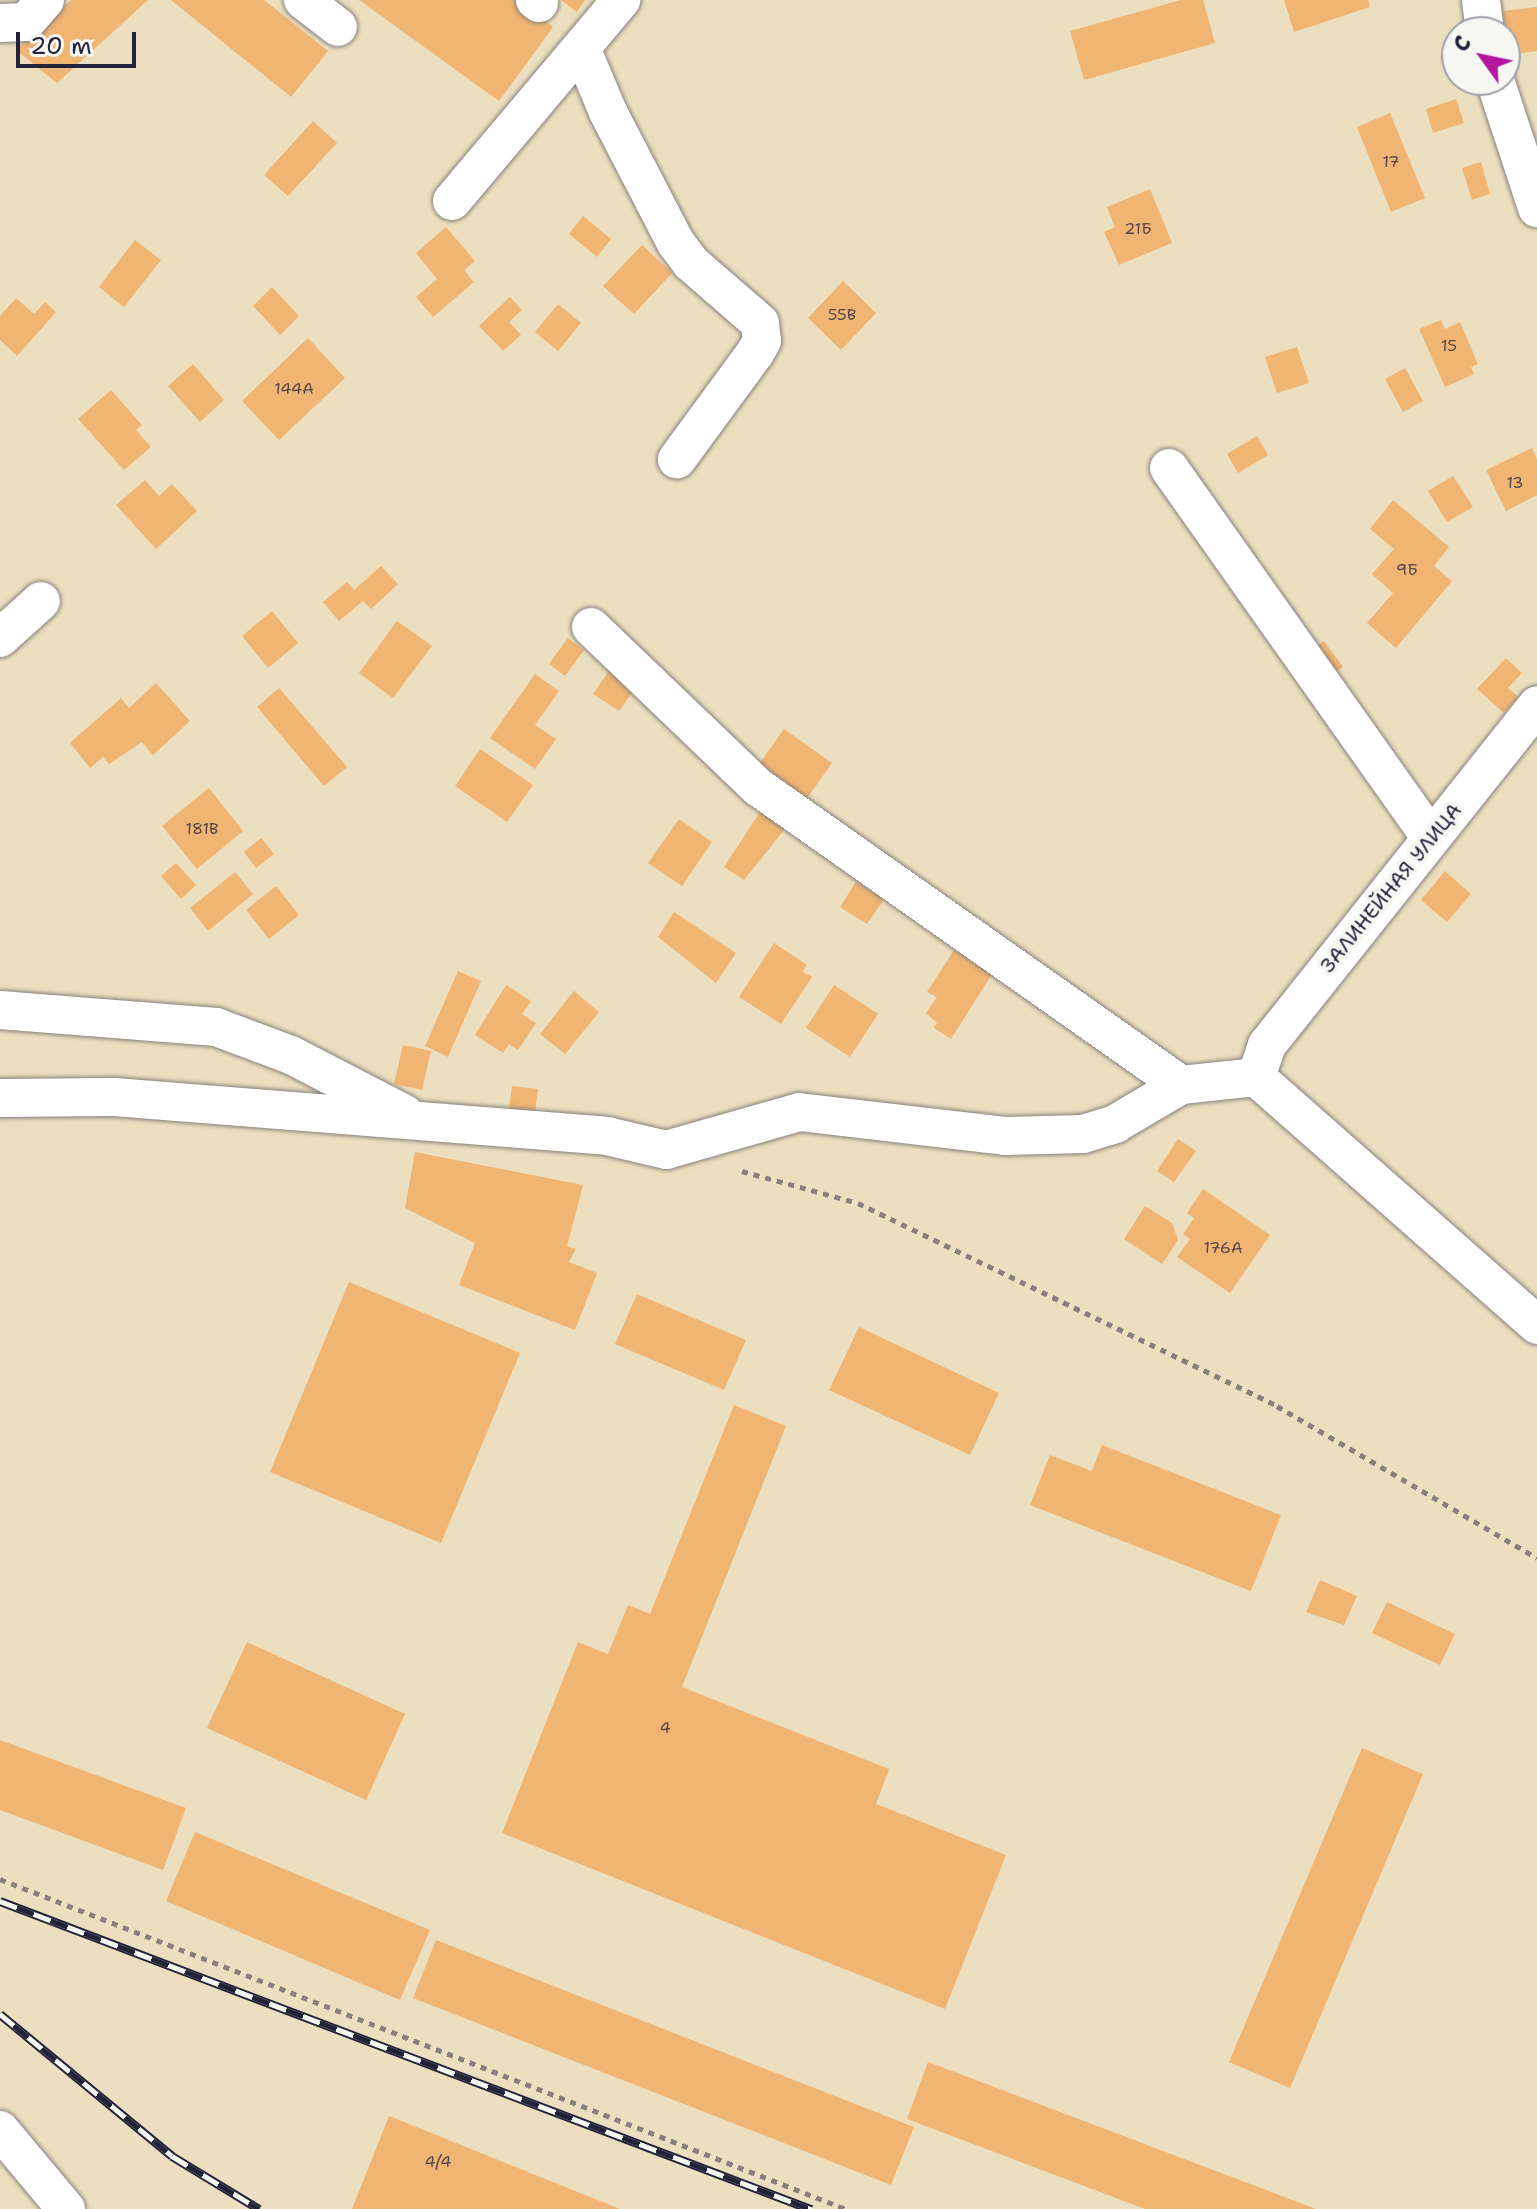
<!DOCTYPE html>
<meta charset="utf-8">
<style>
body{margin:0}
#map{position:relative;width:1537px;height:2209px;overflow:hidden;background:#ecdfbf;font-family:"Shantell Sans",sans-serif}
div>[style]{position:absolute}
.building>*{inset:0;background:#f0b473}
.path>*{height:5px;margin-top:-2.5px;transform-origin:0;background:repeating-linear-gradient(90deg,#87807d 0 6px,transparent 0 12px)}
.roads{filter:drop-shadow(0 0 2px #87807d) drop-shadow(0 0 2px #87807d)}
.minor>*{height:38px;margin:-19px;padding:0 19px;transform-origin:19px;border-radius:19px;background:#fff}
.rail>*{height:9px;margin-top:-4.5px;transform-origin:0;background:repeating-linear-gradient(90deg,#f6f6f2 0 18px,#22223b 0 36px);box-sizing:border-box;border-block:2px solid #22223b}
span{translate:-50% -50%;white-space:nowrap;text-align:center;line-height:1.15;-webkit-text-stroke:8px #f6f6f2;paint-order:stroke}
.number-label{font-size:16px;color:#564649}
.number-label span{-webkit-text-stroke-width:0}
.street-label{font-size:20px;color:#22223b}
.north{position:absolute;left:1441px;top:16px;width:80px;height:80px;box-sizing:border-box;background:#f6f6f2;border:2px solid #a1a1a9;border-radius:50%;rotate:303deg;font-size:22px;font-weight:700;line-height:32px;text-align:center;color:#22223b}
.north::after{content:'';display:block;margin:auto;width:28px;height:36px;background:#b5179e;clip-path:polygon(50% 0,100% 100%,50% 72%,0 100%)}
.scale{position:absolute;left:16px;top:32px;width:120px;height:36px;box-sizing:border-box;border:4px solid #22223b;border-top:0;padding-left:10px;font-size:24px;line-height:28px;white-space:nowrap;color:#22223b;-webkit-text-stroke:6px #f6f6f2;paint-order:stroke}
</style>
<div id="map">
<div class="building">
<div style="clip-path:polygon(71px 0,148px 0,57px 83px,16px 50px)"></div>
<div style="clip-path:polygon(171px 0,264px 0,328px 51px,291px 97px)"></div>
<div style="clip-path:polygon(359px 0,515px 0,553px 27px,499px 101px)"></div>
<div style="clip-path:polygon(561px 0,585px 0,577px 12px)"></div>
<div style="clip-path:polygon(1181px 0,1203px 0,1215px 43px,1084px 80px,1070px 31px)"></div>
<div style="clip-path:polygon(1284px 0,1368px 0,1370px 7px,1294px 32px)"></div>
<div style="clip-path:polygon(1537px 7px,1537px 51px,1509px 55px,1503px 11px)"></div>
<div style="clip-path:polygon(1456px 99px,1464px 123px,1433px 133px,1426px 109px)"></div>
<div style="clip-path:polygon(1390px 113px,1425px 198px,1391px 212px,1357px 127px)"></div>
<div style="clip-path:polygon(313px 121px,337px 143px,288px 196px,264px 175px)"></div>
<div style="clip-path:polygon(1481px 162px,1490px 194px,1472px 200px,1462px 168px)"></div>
<div style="clip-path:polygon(1150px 189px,1172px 243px,1119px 265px,1104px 232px,1115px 227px,1107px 207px)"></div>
<div style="clip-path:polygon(583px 216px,611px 239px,597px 257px,569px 234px)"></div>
<div style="clip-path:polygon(446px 227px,475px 261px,464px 270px,474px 282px,433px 317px,416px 297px,437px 279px,416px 253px)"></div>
<div style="clip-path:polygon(135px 240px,161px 260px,124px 307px,99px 287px)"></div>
<div style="clip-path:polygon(642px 245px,672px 273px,634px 314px,603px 286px)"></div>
<div style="clip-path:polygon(843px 281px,876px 313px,841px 350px,808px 318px)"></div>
<div style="clip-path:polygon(272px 287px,299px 316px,280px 335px,253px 306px)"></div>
<div style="clip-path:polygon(510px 297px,522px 310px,509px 322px,521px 335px,503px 351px,479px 326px)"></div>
<div style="clip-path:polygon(16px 298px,34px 314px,45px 302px,56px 312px,17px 356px,0 340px,0 316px)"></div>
<div style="clip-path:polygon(558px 304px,581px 323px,558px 351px,535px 332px)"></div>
<div style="clip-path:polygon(1441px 320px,1445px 329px,1460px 322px,1478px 364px,1471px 367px,1474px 374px,1445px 387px,1419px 329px)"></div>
<div style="clip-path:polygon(308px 338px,345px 378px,279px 440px,242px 401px)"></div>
<div style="clip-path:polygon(1297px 347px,1309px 383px,1277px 393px,1265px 357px)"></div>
<div style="clip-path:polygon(193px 364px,224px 400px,200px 422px,168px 386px)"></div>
<div style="clip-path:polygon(1405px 368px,1423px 401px,1403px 412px,1385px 379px)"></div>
<div style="clip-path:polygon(111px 390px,142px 425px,136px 430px,151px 447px,124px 470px,78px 419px)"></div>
<div style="clip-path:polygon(1257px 436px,1268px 455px,1238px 473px,1227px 454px)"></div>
<div style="clip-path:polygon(1532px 448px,1537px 459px,1537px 495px,1506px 511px,1486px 470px)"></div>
<div style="clip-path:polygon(1453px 476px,1473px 507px,1447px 522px,1428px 491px)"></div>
<div style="clip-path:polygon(145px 480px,159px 496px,172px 484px,197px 511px,156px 549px,116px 505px)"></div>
<div style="clip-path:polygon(1393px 500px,1449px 547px,1434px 566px,1452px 581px,1396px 648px,1367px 623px,1393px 593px,1372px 574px,1394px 549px,1370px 529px)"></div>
<div style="clip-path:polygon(381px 566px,398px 584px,371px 609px,363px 601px,339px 621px,323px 602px,347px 582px,354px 590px)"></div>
<div style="clip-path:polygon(272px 611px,298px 643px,268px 668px,242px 636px)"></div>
<div style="clip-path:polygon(397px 621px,432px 646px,393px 698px,359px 673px)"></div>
<div style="clip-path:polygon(568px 638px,584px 650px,565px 676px,549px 664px)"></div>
<div style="clip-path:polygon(1324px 641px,1343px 667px,1328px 677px,1309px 652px)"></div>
<div style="clip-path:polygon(1506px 658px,1522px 673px,1508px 688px,1518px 697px,1504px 713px,1477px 689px)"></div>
<div style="clip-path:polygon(613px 665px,639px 683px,619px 711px,593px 694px)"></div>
<div style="clip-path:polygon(535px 674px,559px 691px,535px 725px,556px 739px,535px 769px,490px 738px)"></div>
<div style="clip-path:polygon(156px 683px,190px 721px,153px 755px,142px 742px,109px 764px,103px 757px,90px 768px,70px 743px,121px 698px,129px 708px)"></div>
<div style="clip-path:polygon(279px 688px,347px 767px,324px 786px,257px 707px)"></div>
<div style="clip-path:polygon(784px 729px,832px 763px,803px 804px,755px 770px)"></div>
<div style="clip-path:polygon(480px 749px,533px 785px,507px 822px,455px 786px)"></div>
<div style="clip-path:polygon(209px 788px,243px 831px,197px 869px,162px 826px)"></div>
<div style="clip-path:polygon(760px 812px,785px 829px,744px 880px,724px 867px)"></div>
<div style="clip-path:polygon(679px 819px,712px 842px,682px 886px,648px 863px)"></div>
<div style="clip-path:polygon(261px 838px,274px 854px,256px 868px,244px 852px)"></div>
<div style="clip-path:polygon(176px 863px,196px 885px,181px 899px,161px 876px)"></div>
<div style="clip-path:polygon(1445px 871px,1471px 894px,1447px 922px,1421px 900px)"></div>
<div style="clip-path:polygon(235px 872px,253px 894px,208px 931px,190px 908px)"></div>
<div style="clip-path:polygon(856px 882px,884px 899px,867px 924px,840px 907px)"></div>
<div style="clip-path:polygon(276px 886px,299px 915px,269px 939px,246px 910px)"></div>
<div style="clip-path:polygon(674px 912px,736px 953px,716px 983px,658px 937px)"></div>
<div style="clip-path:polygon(774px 943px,807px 965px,803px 972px,812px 977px,781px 1024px,739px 997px)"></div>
<div style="clip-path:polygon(954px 950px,992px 974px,951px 1039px,934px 1028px,937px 1023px,926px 1013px,937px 997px,927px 992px)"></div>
<div style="clip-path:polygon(458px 971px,481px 981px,448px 1057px,425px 1046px)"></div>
<div style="clip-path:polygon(506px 985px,531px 1001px,522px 1014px,536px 1023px,518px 1050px,509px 1044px,503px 1053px,475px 1035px)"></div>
<div style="clip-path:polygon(834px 985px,878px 1014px,850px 1057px,806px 1028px)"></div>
<div style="clip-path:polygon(574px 991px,599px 1012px,565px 1054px,540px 1034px)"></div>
<div style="clip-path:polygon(403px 1045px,431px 1051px,422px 1090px,394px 1084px)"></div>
<div style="clip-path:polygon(512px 1086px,538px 1089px,535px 1113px,509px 1110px)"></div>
<div style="clip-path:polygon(1178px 1139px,1196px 1151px,1174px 1182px,1157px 1171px)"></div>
<div style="clip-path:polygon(415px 1152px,583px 1185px,567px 1246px,576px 1249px,569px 1262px,597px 1273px,575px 1330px,459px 1285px,475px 1243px,405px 1208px)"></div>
<div style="clip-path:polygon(1203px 1189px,1270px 1235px,1230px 1293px,1177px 1257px,1190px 1239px,1183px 1234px,1194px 1218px,1187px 1213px)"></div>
<div style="clip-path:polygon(1145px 1206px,1172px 1223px,1178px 1240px,1162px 1264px,1124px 1239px)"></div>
<div style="clip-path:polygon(349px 1282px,520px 1353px,441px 1543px,270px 1472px)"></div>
<div style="clip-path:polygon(637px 1294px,746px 1340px,724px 1390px,615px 1344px)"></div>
<div style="clip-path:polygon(859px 1327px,999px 1393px,970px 1455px,829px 1390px)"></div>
<div style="clip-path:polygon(734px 1405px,786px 1426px,682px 1687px,889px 1769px,876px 1804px,1006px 1855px,945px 2009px,502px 1833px,578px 1642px,608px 1654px,628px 1605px,650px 1614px)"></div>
<div style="clip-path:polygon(1102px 1445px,1281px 1515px,1251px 1591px,1030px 1505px,1050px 1455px,1092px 1471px)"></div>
<div style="clip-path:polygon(1320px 1580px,1357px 1596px,1344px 1625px,1306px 1612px)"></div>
<div style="clip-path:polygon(1387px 1602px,1455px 1634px,1440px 1665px,1372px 1633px)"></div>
<div style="clip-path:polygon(247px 1642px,405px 1714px,366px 1800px,207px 1728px)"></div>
<div style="clip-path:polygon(0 1740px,186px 1808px,163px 1870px,0 1810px)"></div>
<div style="clip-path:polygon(1362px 1748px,1423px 1774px,1290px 2088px,1229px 2062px)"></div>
<div style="clip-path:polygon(195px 1832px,430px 1930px,400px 2000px,166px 1901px)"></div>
<div style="clip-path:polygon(436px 1940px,914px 2127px,891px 2185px,413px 1998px)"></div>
<div style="clip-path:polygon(928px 2062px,1316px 2209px,1145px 2209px,907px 2119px)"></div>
<div style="clip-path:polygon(389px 2116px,620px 2209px,352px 2209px)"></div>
</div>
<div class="path">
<div style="left:742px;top:1171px;width:120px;rotate:15.4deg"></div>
<div style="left:858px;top:1203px;width:466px;rotate:25.8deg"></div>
<div style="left:1277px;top:1406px;width:301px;rotate:30.3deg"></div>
<div style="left:0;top:1879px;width:908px;rotate:21.31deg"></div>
</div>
<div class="roads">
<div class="minor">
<div style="left:303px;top:0;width:44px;rotate:37.6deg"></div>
<div style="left:535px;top:0;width:5px;rotate:37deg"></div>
<div style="left:1481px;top:0;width:32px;rotate:83deg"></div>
<div style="left:0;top:23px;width:26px;rotate:-2deg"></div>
<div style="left:26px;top:22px;width:29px;rotate:-49deg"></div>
<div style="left:582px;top:50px;width:67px;rotate:67.2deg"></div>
<div style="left:608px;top:112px;width:148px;rotate:62.6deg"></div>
<div style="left:676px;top:243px;width:25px;rotate:53deg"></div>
<div style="left:691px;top:263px;width:91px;rotate:41deg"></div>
<div style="left:760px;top:323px;width:18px;rotate:84deg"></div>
<div style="left:762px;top:341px;width:14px;rotate:120deg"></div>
<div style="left:755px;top:353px;width:132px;rotate:126.3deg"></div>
<div style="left:1495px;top:80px;width:135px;rotate:71.8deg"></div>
<div style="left:452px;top:201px;width:263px;rotate:-49.9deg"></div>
<div style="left:1169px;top:468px;width:453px;rotate:54.7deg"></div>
<div style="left:591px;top:627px;width:231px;rotate:43.8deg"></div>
<div style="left:758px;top:787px;width:517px;rotate:35.16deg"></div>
<div style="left:0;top:638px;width:55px;rotate:-42.1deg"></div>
<div style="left:0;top:1010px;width:217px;rotate:4.5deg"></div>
<div style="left:216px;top:1027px;width:80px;rotate:20.5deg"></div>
<div style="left:291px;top:1055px;width:128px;rotate:27.4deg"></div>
<div style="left:1256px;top:1077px;width:34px;rotate:-71deg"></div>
<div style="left:1267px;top:1045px;width:434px;rotate:-51.5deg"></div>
<div style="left:0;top:1098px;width:114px;rotate:-0.5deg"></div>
<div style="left:114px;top:1097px;width:495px;rotate:4.5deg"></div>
<div style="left:607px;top:1136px;width:61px;rotate:13.3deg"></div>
<div style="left:666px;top:1150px;width:138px;rotate:-15.9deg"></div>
<div style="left:799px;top:1112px;width:207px;rotate:6.6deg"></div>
<div style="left:1005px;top:1136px;width:78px;rotate:-1.5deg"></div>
<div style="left:1083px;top:1134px;width:34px;rotate:-17deg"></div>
<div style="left:1115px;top:1124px;width:77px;rotate:-30.6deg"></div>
<div style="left:1181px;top:1085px;width:75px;rotate:-6.1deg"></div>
<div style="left:1256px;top:1077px;width:375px;rotate:41.4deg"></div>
<div style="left:0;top:2130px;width:103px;rotate:50.1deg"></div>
</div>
</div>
<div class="rail">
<div style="left:0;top:1901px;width:868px;rotate:20.8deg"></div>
<div style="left:0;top:2014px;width:223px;rotate:39.5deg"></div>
<div style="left:172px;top:2156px;width:102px;rotate:31.3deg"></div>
</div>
<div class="number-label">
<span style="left:1391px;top:162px">17</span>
<span style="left:1138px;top:229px">21Б</span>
<span style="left:842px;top:315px">55В</span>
<span style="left:1449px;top:346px">15</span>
<span style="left:294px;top:389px">144А</span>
<span style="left:1515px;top:483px">13</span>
<span style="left:1407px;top:570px">9Б</span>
<span style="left:202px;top:829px">181В</span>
<span style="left:1223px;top:1248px">176А</span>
<span style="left:665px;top:1728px">4</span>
<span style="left:438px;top:2162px">4/4</span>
</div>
<div class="street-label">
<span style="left:1391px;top:888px;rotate:-51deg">ЗАЛИНЕЙНАЯ УЛИЦА</span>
</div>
<div class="north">С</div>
<div class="scale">20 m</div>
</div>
